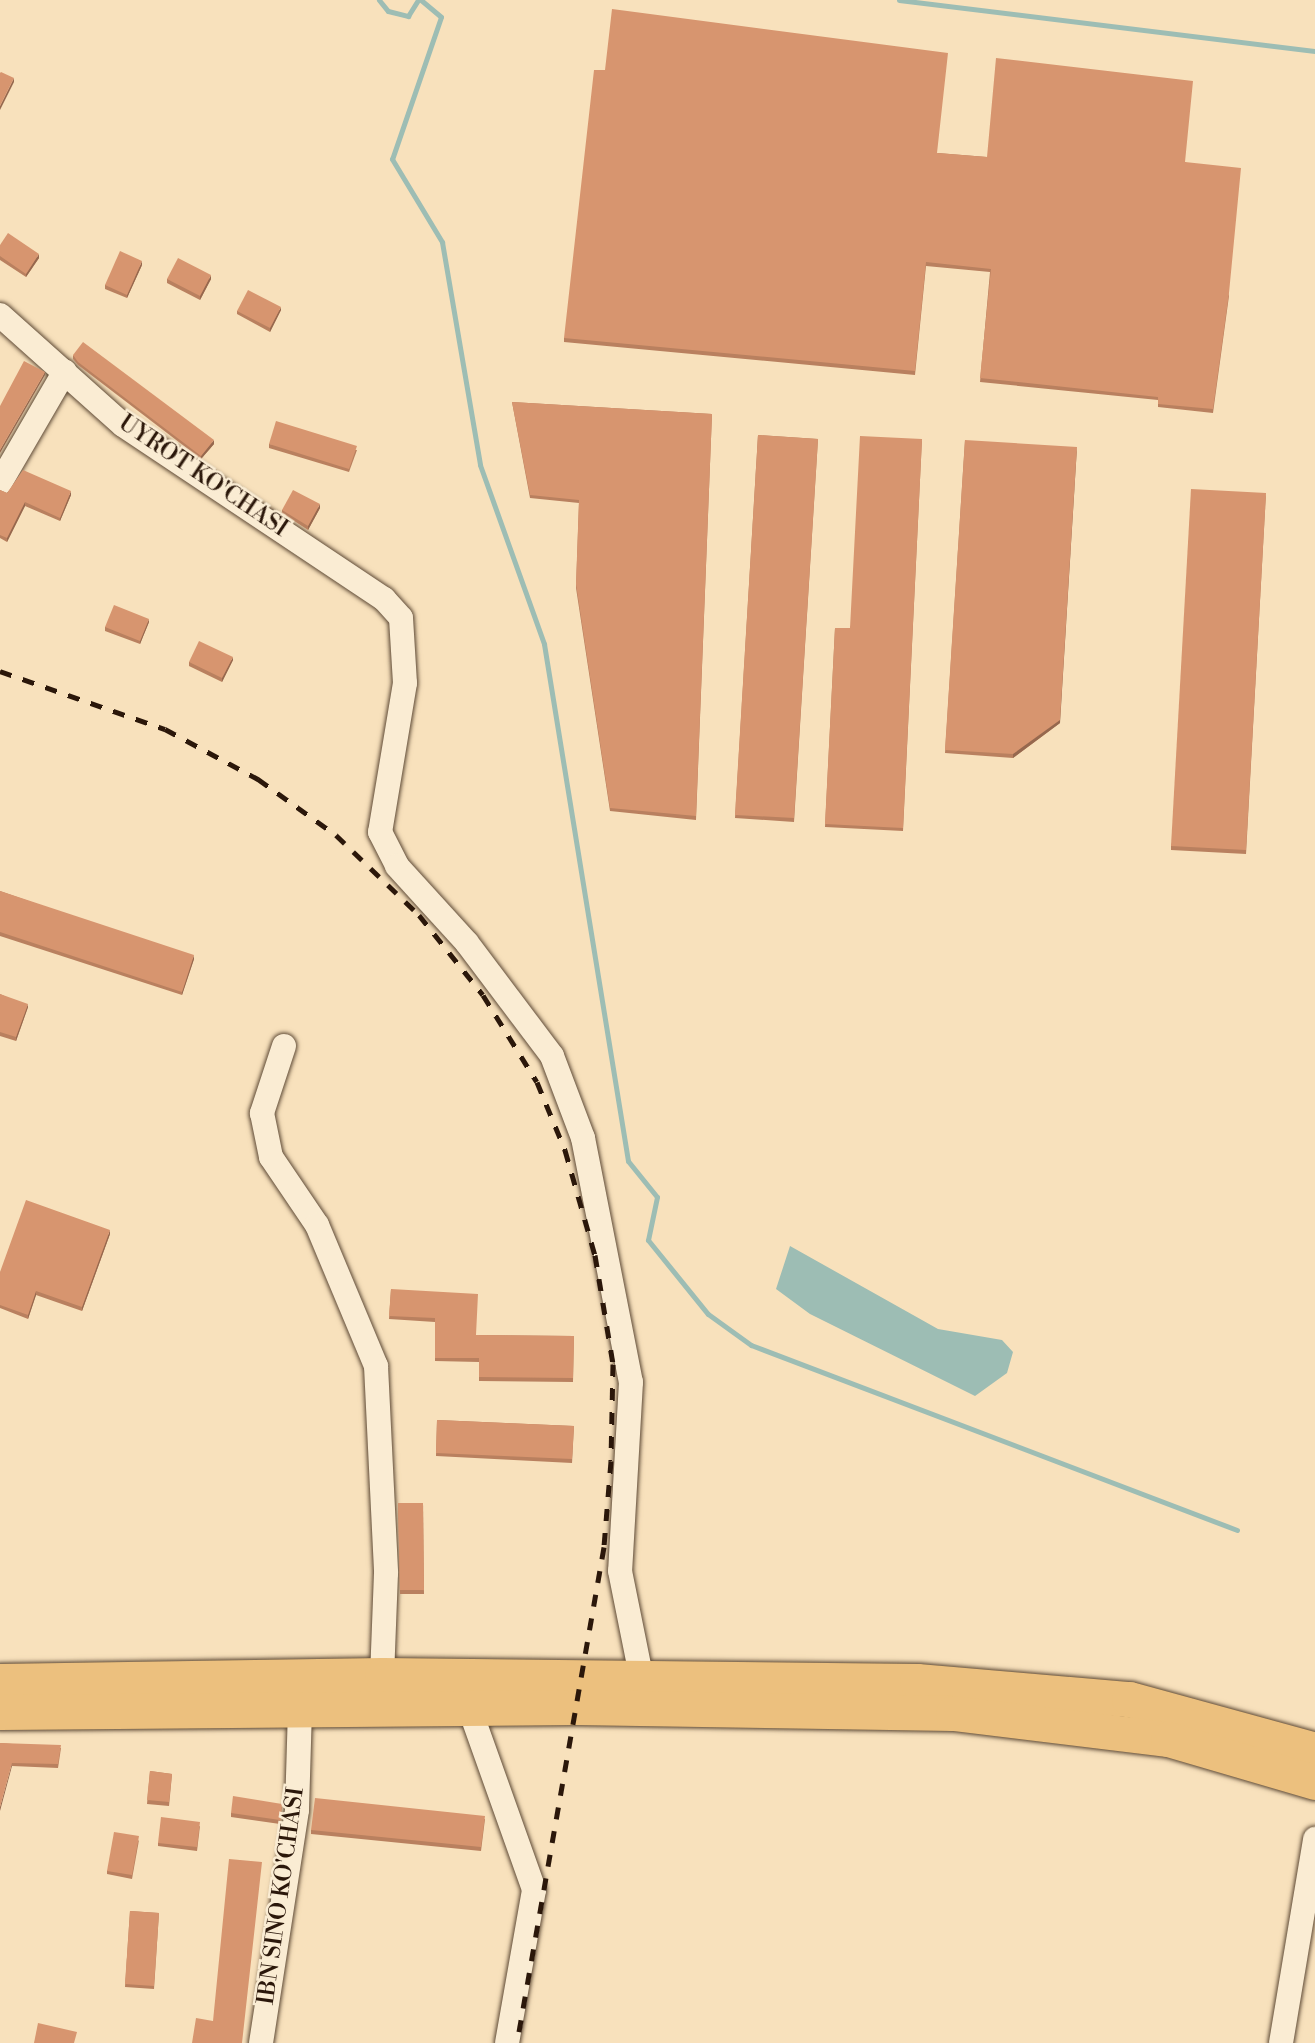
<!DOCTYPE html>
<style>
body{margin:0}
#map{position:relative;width:1315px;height:2043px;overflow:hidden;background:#f8e1bc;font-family:"Libre Bodoni",serif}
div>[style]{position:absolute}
.water>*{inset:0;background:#9dbdb4}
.stream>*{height:5px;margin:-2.5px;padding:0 2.5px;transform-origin:2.5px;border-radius:2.5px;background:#9dbdb4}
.roads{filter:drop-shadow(0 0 2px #5e4a36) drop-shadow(0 0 2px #5e4a36)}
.minor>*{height:24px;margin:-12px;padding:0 12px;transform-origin:12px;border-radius:12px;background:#faecd3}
.highway>*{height:35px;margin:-17.5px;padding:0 17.5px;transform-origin:17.5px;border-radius:17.5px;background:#ecc07e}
.rail>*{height:5px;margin-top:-2.5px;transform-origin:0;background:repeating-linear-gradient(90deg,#2b170a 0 12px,transparent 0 24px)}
.wall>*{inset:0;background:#b9805f}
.shaded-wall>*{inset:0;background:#96684e}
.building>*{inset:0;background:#d7956f}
span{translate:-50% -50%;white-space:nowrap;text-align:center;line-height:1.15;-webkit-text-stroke:5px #faecd3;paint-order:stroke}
.street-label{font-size:23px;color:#2b170a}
</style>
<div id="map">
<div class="water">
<div style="clip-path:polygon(790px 1246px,938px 1329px,1002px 1340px,1013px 1352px,1007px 1373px,975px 1396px,810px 1314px,776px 1289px)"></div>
</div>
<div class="stream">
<div style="left:379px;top:0;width:14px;rotate:51deg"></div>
<div style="left:388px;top:11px;width:21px;rotate:14deg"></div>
<div style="left:408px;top:16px;width:19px;rotate:-58deg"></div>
<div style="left:421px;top:0;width:26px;rotate:40deg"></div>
<div style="left:441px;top:17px;width:150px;rotate:109deg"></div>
<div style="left:392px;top:159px;width:97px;rotate:58.9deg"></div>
<div style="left:442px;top:242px;width:226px;rotate:80.3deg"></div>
<div style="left:480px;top:465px;width:190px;rotate:70.3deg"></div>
<div style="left:544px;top:644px;width:524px;rotate:80.77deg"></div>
<div style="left:628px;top:1161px;width:46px;rotate:51.1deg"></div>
<div style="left:657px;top:1197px;width:44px;rotate:101.8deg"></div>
<div style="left:648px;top:1240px;width:95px;rotate:51deg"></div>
<div style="left:708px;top:1314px;width:53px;rotate:35.8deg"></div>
<div style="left:751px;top:1345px;width:520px;rotate:20.84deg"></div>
<div style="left:899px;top:0;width:419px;rotate:7deg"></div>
</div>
<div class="roads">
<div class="minor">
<div style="left:0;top:315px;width:165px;rotate:41.8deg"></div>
<div style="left:123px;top:425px;width:314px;rotate:33.7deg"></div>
<div style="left:384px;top:599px;width:25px;rotate:48deg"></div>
<div style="left:401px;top:618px;width:65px;rotate:86.5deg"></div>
<div style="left:405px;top:683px;width:151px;rotate:99.5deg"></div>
<div style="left:380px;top:832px;width:38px;rotate:63deg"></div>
<div style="left:397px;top:866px;width:104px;rotate:47.7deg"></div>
<div style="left:467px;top:943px;width:141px;rotate:53deg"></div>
<div style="left:552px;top:1056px;width:88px;rotate:69.3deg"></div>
<div style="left:583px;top:1138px;width:249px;rotate:78.9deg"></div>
<div style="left:631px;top:1382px;width:189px;rotate:93.3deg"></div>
<div style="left:620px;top:1571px;width:111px;rotate:78.6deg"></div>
<div style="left:0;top:483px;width:129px;rotate:-59.9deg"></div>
<div style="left:284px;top:1046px;width:71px;rotate:108.2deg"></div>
<div style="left:262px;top:1113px;width:45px;rotate:78.4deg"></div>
<div style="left:271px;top:1157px;width:82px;rotate:55.9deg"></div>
<div style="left:317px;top:1225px;width:153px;rotate:67.3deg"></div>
<div style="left:376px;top:1366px;width:207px;rotate:87.2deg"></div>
<div style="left:386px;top:1573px;width:102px;rotate:92.2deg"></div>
<div style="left:469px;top:1707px;width:194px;rotate:70.4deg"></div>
<div style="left:534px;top:1890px;width:155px;rotate:100deg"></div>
<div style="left:261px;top:2043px;width:236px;rotate:-81.2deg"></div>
<div style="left:297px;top:1810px;width:102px;rotate:-88.3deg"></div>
<div style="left:1281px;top:2043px;width:207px;rotate:-80.5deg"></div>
</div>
<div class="highway">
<div style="left:0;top:1681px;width:382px;rotate:-0.9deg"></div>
<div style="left:382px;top:1675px;width:535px;rotate:0.64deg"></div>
<div style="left:917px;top:1681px;width:213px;rotate:4.9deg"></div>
<div style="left:1129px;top:1699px;width:193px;rotate:15.3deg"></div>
<div style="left:0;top:1712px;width:576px;rotate:-0.5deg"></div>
<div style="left:576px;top:1707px;width:377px;rotate:0.9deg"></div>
<div style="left:953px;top:1713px;width:217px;rotate:6.9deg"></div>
<div style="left:1168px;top:1739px;width:153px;rotate:16.3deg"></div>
</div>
</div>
<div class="rail">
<div style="left:0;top:671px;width:175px;rotate:19.4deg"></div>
<div style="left:165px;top:729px;width:106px;rotate:28.3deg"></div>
<div style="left:258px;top:779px;width:96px;rotate:35.7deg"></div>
<div style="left:336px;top:835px;width:115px;rotate:43.9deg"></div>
<div style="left:419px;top:915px;width:102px;rotate:51.3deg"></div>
<div style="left:483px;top:995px;width:102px;rotate:58.2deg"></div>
<div style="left:537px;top:1082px;width:74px;rotate:67.6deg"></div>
<div style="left:565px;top:1150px;width:109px;rotate:74.1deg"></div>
<div style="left:595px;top:1255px;width:110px;rotate:80.6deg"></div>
<div style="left:613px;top:1364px;width:97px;rotate:91.2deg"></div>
<div style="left:611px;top:1461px;width:86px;rotate:94.7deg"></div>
<div style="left:604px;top:1547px;width:504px;rotate:99.95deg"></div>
</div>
<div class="wall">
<div style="clip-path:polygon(938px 153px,987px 157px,1186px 162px,1229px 296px,1213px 413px,1158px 407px,1158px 400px,980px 382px,990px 272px,926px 266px,915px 375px,564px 342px,564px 338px)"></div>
<div style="clip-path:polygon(0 245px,39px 258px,26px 277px,0 260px)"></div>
<div style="clip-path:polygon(142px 265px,127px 298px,105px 289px,105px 285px)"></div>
<div style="clip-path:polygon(167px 279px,211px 279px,200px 300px,167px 283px)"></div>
<div style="clip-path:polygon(281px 310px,270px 332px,237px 314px,237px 311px)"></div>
<div style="clip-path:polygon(73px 355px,214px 444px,201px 459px,78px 365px,73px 359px)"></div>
<div style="clip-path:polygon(512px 402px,712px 414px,696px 820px,610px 811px,576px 588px,579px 503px,530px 498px)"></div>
<div style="clip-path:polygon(758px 435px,818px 439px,794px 822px,735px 818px)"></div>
<div style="clip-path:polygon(922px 439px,903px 831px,825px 827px,835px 628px,850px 628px)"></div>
<div style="clip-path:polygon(965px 440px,1060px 723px,1013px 758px,945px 753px)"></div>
<div style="clip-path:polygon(269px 444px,357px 450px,349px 472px,269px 448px)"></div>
<div style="clip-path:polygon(0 490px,7px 493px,71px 495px,60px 521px,25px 506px,7px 542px,0 538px)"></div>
<div style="clip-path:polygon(1266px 493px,1246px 854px,1171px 850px,1171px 846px)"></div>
<div style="clip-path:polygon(320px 508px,308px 530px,282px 513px,282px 510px)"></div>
<div style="clip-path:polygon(149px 622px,140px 644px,105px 631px,105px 627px)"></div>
<div style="clip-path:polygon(233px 660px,222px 682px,189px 666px,189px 662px)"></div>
<div style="clip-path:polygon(0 891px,194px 959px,182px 995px,0 936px)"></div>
<div style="clip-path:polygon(0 994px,28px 1007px,16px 1041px,0 1036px)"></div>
<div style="clip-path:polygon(110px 1234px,82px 1311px,36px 1295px,28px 1319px,0 1308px,0 1272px)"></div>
<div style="clip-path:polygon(391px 1289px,476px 1335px,574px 1336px,573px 1382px,479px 1381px,479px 1362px,435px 1361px,435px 1322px,389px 1319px)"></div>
<div style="clip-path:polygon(437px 1420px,574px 1426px,572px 1463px,436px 1456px)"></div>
<div style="clip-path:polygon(398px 1503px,423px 1503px,424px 1594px,400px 1594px)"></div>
<div style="clip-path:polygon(0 1743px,61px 1748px,58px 1768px,12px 1766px)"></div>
<div style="clip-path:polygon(150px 1771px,172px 1774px,169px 1806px,147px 1804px)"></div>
<div style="clip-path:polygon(282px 1807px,280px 1824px,231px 1817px,231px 1813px)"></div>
<div style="clip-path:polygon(485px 1819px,481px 1851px,311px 1834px,311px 1830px)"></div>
<div style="clip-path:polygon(200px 1826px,197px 1851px,158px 1846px,158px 1843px)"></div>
<div style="clip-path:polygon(139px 1840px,132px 1879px,107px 1874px,107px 1871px)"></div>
<div style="clip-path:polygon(130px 1911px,159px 1913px,154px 1989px,125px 1987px)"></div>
</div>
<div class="shaded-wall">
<div style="clip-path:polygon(14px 78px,14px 82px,0 110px,0 106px)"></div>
<div style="clip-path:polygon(39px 254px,39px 258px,26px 277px,26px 274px)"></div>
<div style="clip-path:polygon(142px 261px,142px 265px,127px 298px,127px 295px)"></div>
<div style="clip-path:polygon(211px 275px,211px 279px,200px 300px,200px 296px)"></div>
<div style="clip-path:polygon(281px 307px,281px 310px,270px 332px,270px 328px)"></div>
<div style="clip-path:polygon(45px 372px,45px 375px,0 453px,0 450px)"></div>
<div style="clip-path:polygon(214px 440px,214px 444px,201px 459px,201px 456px)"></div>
<div style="clip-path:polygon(1077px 447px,1060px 723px,1013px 758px,1013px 754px)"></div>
<div style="clip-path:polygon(71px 491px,71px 495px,60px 521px,60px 518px)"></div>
<div style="clip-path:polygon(25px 502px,25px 506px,7px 542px,7px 538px)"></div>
<div style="clip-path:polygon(320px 504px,320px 508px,308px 530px,308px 526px)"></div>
<div style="clip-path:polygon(149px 619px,149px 622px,140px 644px,140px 641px)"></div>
<div style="clip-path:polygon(233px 657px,233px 660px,222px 682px,222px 678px)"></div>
<div style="clip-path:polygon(194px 955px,194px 959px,182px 995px,182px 992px)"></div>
<div style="clip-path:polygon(28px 1004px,28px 1007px,16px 1041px,16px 1037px)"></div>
<div style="clip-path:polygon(110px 1230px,110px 1234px,82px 1311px,82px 1307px)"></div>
<div style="clip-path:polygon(36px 1291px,36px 1295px,28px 1319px,28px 1315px)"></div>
<div style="clip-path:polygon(12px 1763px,12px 1766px,0 1811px,0 1807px)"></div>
</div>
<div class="building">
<div style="clip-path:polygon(612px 9px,948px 53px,937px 153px,987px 157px,996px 58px,1193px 81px,1185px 162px,1241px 168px,1229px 293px,1213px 409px,1158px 404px,1158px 397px,980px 378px,991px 269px,926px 262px,915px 371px,564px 338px,594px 70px,605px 70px)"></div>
<div style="clip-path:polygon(1px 72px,14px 78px,0 106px,0 73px)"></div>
<div style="clip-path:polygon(8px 233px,39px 254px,26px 274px,0 256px,0 245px)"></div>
<div style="clip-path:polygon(120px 251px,142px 261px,127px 295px,105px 285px)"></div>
<div style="clip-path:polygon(178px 258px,211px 275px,200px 296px,167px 279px)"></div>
<div style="clip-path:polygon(248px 290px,281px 307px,270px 328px,237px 311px)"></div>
<div style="clip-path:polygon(83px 342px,214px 440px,201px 456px,78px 362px,73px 355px)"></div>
<div style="clip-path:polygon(24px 361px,45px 372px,0 450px,0 406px)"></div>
<div style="clip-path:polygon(512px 402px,712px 414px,696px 816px,610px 808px,576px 584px,579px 500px,530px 495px)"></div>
<div style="clip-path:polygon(276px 421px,357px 446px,349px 469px,269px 444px)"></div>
<div style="clip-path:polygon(758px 435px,818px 439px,794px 818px,735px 815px)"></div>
<div style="clip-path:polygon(860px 436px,922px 439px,903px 828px,825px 824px,835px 628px,850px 628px)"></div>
<div style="clip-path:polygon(965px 440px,1077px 447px,1060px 720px,1013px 754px,945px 750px)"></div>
<div style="clip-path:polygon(23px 470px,71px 491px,60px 518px,25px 502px,7px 538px,0 535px,0 490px,7px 493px)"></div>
<div style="clip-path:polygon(1191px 489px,1266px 493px,1246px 850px,1171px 846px)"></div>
<div style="clip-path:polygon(293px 490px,320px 504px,308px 526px,282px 510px)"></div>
<div style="clip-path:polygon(114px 605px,149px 619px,140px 641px,105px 627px)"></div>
<div style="clip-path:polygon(199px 641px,233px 657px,222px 678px,189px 662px)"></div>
<div style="clip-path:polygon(0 891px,194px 955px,182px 992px,0 932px)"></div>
<div style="clip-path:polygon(0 994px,28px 1004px,16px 1037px,0 1032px)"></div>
<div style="clip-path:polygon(26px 1200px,110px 1230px,82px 1307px,36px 1291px,28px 1315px,0 1305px,0 1272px)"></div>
<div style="clip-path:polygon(391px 1289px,478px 1294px,476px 1335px,574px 1336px,573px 1378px,479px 1377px,479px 1358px,435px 1358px,435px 1318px,389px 1316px)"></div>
<div style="clip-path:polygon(437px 1420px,574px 1426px,572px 1459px,436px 1453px)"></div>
<div style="clip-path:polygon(398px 1503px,423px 1503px,424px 1590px,400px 1590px)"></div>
<div style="clip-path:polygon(0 1743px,61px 1745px,58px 1764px,12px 1763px,0 1807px)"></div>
<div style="clip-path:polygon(150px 1771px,172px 1774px,169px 1802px,147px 1800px)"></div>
<div style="clip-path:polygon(233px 1796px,282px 1804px,280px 1820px,231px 1813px)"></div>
<div style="clip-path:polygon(315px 1798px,485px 1816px,481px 1847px,311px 1830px)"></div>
<div style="clip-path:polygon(161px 1817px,200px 1822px,197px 1847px,158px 1843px)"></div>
<div style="clip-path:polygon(114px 1832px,139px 1836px,132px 1875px,107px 1871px)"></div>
<div style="clip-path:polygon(229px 1859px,262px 1862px,242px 2043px,192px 2043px,196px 2018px,213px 2021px)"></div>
<div style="clip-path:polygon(130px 1911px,159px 1913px,154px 1986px,125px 1984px)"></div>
<div style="clip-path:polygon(38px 2023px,77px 2032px,74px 2043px,34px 2043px)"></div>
</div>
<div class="street-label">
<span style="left:203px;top:476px;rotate:34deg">UYROT KO'CHASI</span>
<span style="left:281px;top:1896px;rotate:-82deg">IBN SINO KO'CHASI</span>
</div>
</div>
